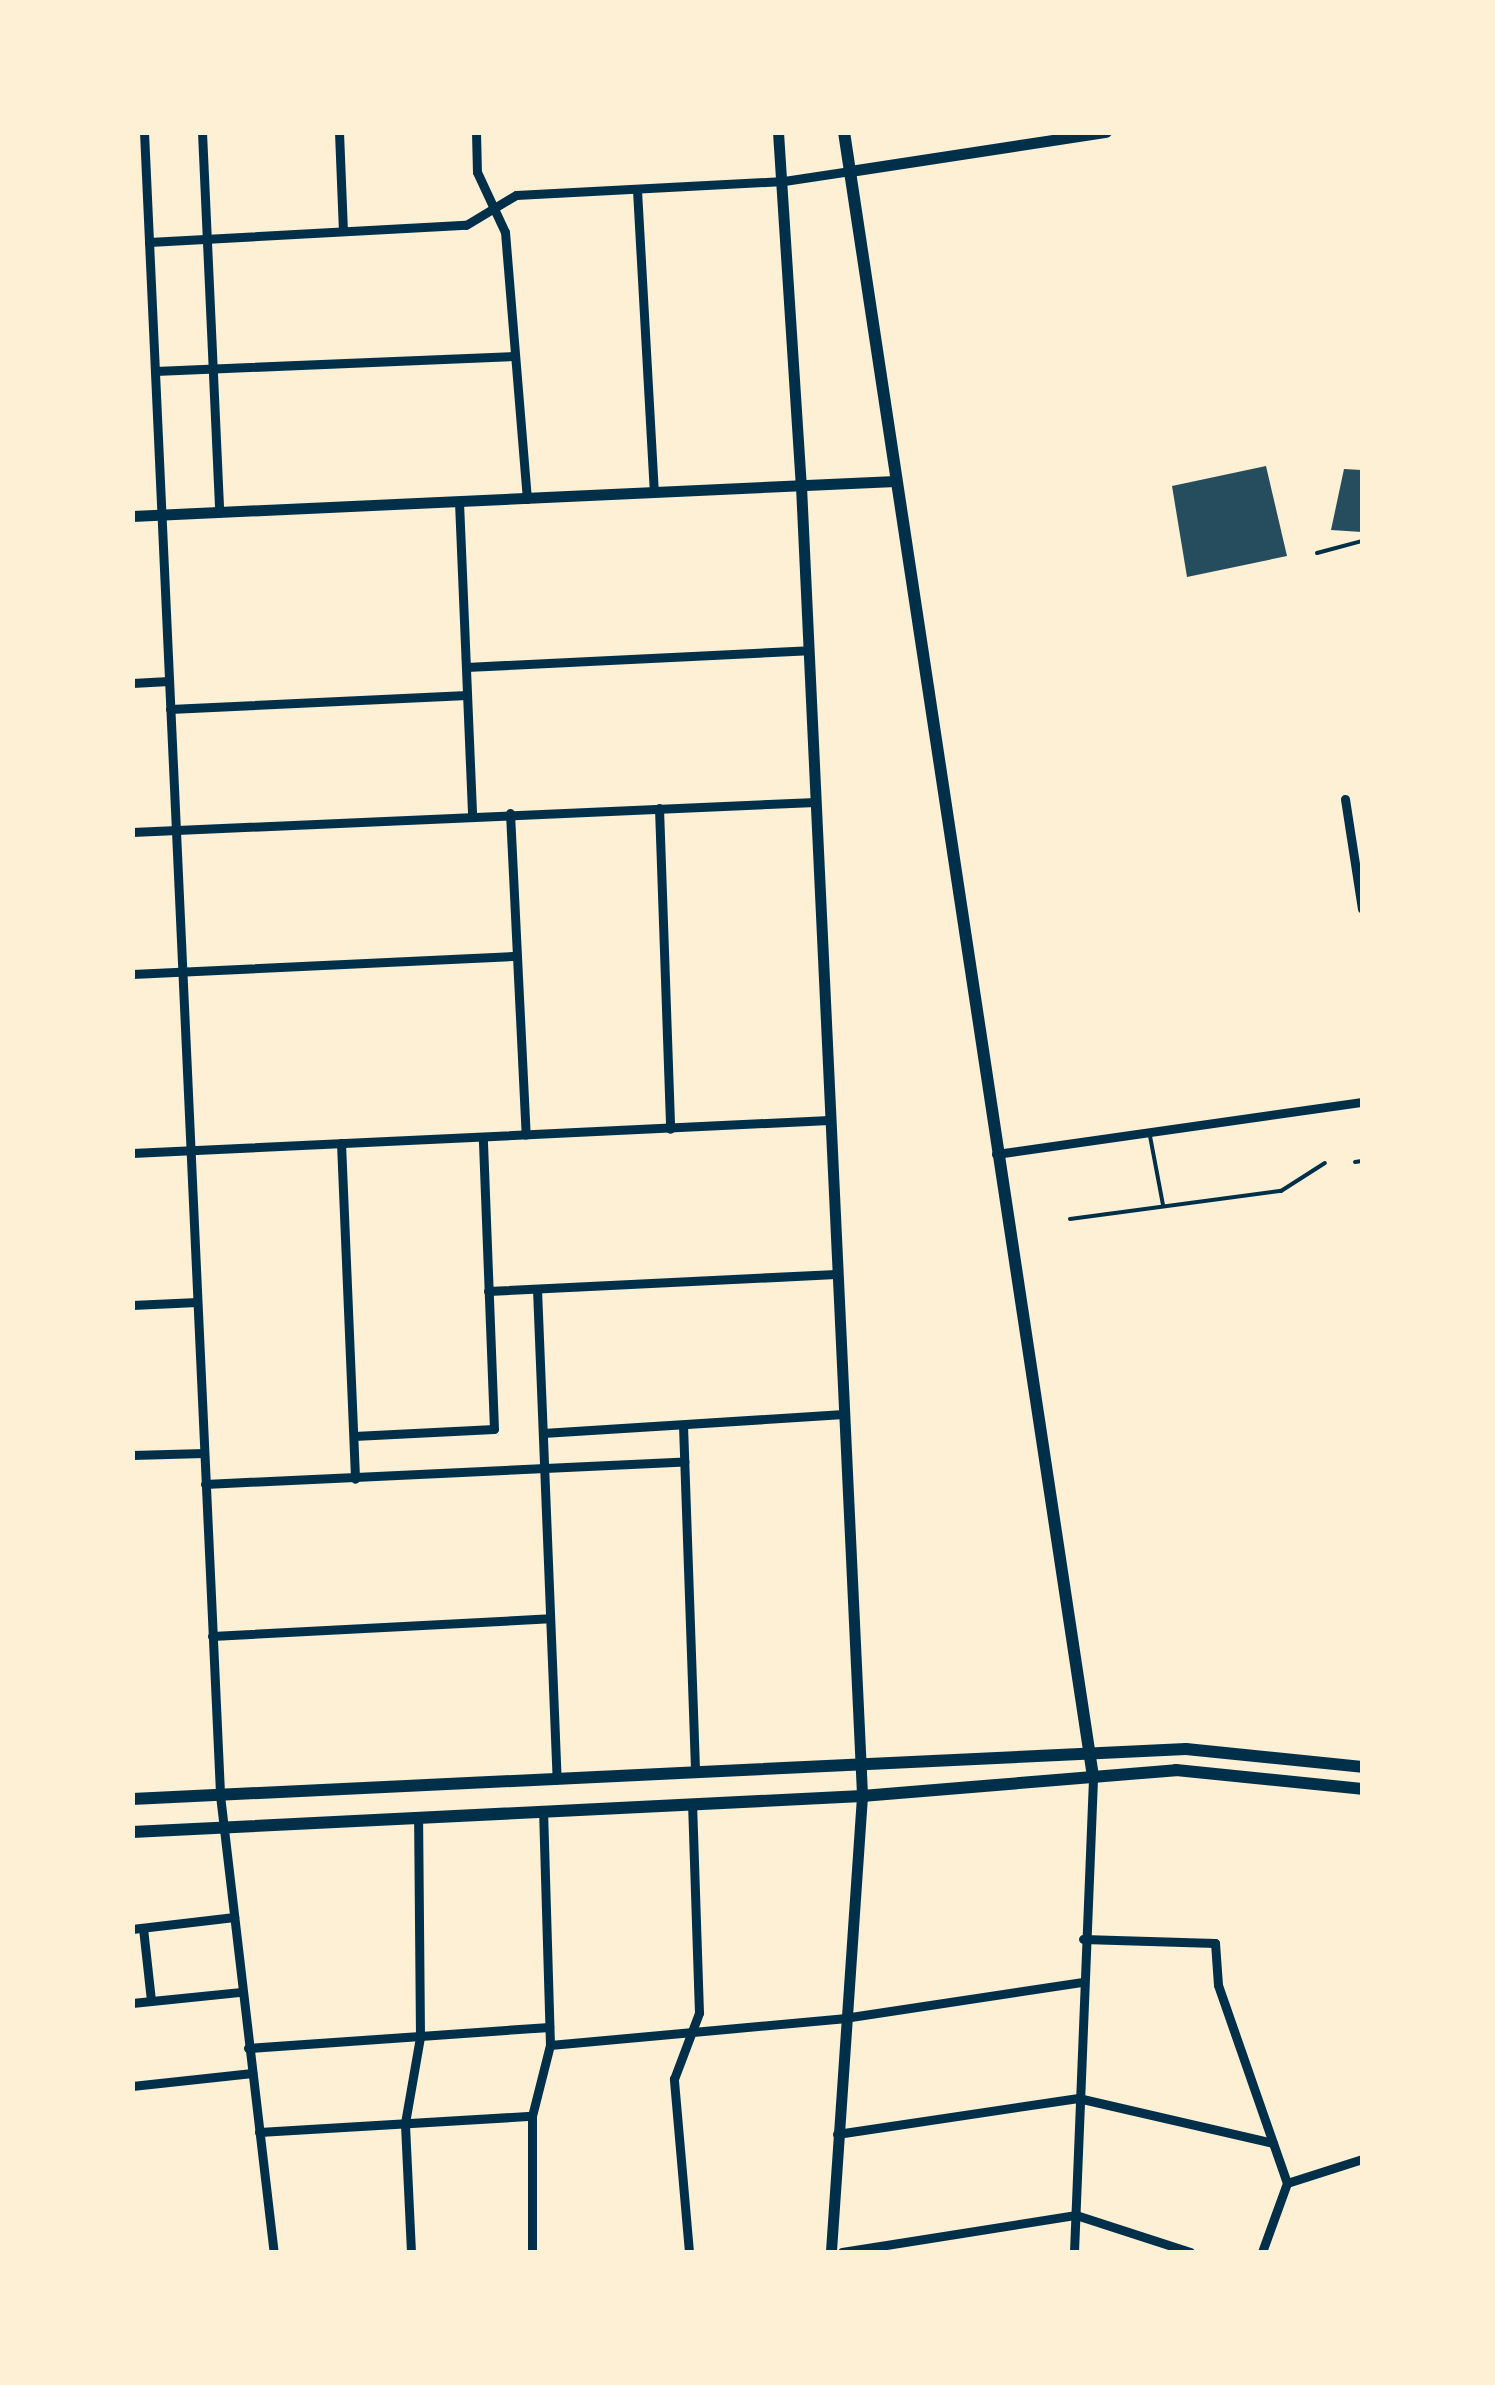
<!DOCTYPE html>
<style>
body{margin:0}
#map{position:relative;width:1495px;height:2385px;overflow:hidden;background:#fdf0d5;font-family:Mulish,sans-serif}
div>[style]{position:absolute}
.building>*{inset:0;background:#264d5e}
.service>*{height:4px;margin:-2px;padding:0 2px;transform-origin:2px;border-radius:2px;background:#003049}
.minor>*{height:9px;margin:-4.5px;padding:0 4.5px;transform-origin:4.5px;border-radius:4.5px;background:#003049}
.tertiary>*{height:11px;margin:-5.5px;padding:0 5.5px;transform-origin:5.5px;border-radius:5.5px;background:#003049}
.secondary>*{height:12px;margin:-6px;padding:0 6px;transform-origin:6px;border-radius:6px;background:#003049}
span{translate:-50% -50%;white-space:nowrap;text-align:center;line-height:1.15;-webkit-text-stroke:9px #fdf0d5;paint-order:stroke}
.frame{position:absolute;inset:0;border:135px solid #fdf0d5;pointer-events:none}
</style>
<div id="map">
<div class="building">
<div style="clip-path:polygon(1266px 466px,1287px 556px,1187px 577px,1172px 486px)"></div>
<div style="clip-path:polygon(1344px 469px,1362px 470px,1362px 532px,1331px 530px)"></div>
</div>
<div class="service">
<div style="left:1317px;top:553px;width:47px;rotate:-14.9deg"></div>
<div style="left:1150px;top:1136px;width:70px;rotate:79.3deg"></div>
<div style="left:1355px;top:1162px;width:7px;rotate:-8deg"></div>
<div style="left:1070px;top:1219px;width:213px;rotate:-7.6deg"></div>
<div style="left:1281px;top:1191px;width:52px;rotate:-32.5deg"></div>
</div>
<div class="minor">
<div style="left:144px;top:132px;width:1665px;rotate:87.38deg"></div>
<div style="left:220px;top:1795px;width:460px;rotate:83.3deg"></div>
<div style="left:202px;top:132px;width:381px;rotate:87.4deg"></div>
<div style="left:339px;top:132px;width:99px;rotate:87.7deg"></div>
<div style="left:476px;top:132px;width:40px;rotate:88.6deg"></div>
<div style="left:477px;top:172px;width:66px;rotate:65deg"></div>
<div style="left:505px;top:232px;width:268px;rotate:85.3deg"></div>
<div style="left:637px;top:190px;width:303px;rotate:86.8deg"></div>
<div style="left:149px;top:242px;width:317px;rotate:-3.1deg"></div>
<div style="left:466px;top:225px;width:58px;rotate:-31deg"></div>
<div style="left:516px;top:195px;width:268px;rotate:-3deg"></div>
<div style="left:784px;top:181px;width:67px;rotate:-8.6deg"></div>
<div style="left:155px;top:371px;width:360px;rotate:-2.4deg"></div>
<div style="left:459px;top:502px;width:313px;rotate:87.6deg"></div>
<div style="left:466px;top:667px;width:343px;rotate:-2.8deg"></div>
<div style="left:132px;top:683px;width:37px;rotate:-3deg"></div>
<div style="left:170px;top:709px;width:297px;rotate:-2.7deg"></div>
<div style="left:1345px;top:799px;width:111px;rotate:81.2deg"></div>
<div style="left:659px;top:808px;width:321px;rotate:88deg"></div>
<div style="left:510px;top:813px;width:322px;rotate:87.2deg"></div>
<div style="left:132px;top:832px;width:684px;rotate:-2.52deg"></div>
<div style="left:132px;top:974px;width:385px;rotate:-2.7deg"></div>
<div style="left:341px;top:1143px;width:336px;rotate:87.6deg"></div>
<div style="left:132px;top:1153px;width:698px;rotate:-2.71deg"></div>
<div style="left:996px;top:1154px;width:370px;rotate:-8.1deg"></div>
<div style="left:537px;top:1289px;width:491px;rotate:87.7deg"></div>
<div style="left:488px;top:1291px;width:348px;rotate:-2.8deg"></div>
<div style="left:132px;top:1305px;width:65px;rotate:-2.6deg"></div>
<div style="left:683px;top:1425px;width:348px;rotate:88deg"></div>
<div style="left:543px;top:1433px;width:301px;rotate:-3.6deg"></div>
<div style="left:354px;top:1436px;width:140px;rotate:-2.9deg"></div>
<div style="left:494px;top:1429px;width:292px;rotate:-92.2deg"></div>
<div style="left:132px;top:1455px;width:72px;rotate:-1.6deg"></div>
<div style="left:205px;top:1484px;width:480px;rotate:-2.7deg"></div>
<div style="left:212px;top:1636px;width:338px;rotate:-3deg"></div>
<div style="left:143px;top:1928px;width:73px;rotate:83.7deg"></div>
<div style="left:132px;top:1929px;width:103px;rotate:-6.7deg"></div>
<div style="left:1083px;top:1939px;width:132px;rotate:1.7deg"></div>
<div style="left:1215px;top:1943px;width:42px;rotate:85.9deg"></div>
<div style="left:1218px;top:1985px;width:210px;rotate:70.8deg"></div>
<div style="left:1287px;top:2183px;width:73px;rotate:109.9deg"></div>
<div style="left:132px;top:2003px;width:110px;rotate:-5.8deg"></div>
<div style="left:550px;top:2045px;width:295px;rotate:-5.2deg"></div>
<div style="left:844px;top:2018px;width:240px;rotate:-8.6deg"></div>
<div style="left:248px;top:2048px;width:302px;rotate:-4deg"></div>
<div style="left:132px;top:2086px;width:121px;rotate:-6.2deg"></div>
<div style="left:259px;top:2132px;width:273px;rotate:-3.4deg"></div>
<div style="left:837px;top:2134px;width:244px;rotate:-8.5deg"></div>
<div style="left:1078px;top:2098px;width:200px;rotate:13deg"></div>
<div style="left:1287px;top:2183px;width:79px;rotate:-17.7deg"></div>
<div style="left:411px;top:2252px;width:129px;rotate:-92.7deg"></div>
<div style="left:405px;top:2123px;width:87px;rotate:-80.1deg"></div>
<div style="left:420px;top:2037px;width:220px;rotate:-90.5deg"></div>
<div style="left:532px;top:2252px;width:136px;rotate:-90deg"></div>
<div style="left:532px;top:2116px;width:73px;rotate:-75.8deg"></div>
<div style="left:550px;top:2045px;width:234px;rotate:-91.7deg"></div>
<div style="left:689px;top:2252px;width:174px;rotate:-95deg"></div>
<div style="left:674px;top:2079px;width:71px;rotate:-69.3deg"></div>
<div style="left:699px;top:2013px;width:209px;rotate:-91.9deg"></div>
<div style="left:842px;top:2252px;width:237px;rotate:-9deg"></div>
<div style="left:1076px;top:2215px;width:120px;rotate:18deg"></div>
<div style="left:1074px;top:2252px;width:475px;rotate:-87.7deg"></div>
</div>
<div class="tertiary">
<div style="left:778px;top:132px;width:355px;rotate:86.3deg"></div>
<div style="left:801px;top:486px;width:1311px;rotate:87.33deg"></div>
<div style="left:862px;top:1796px;width:457px;rotate:93.9deg"></div>
<div style="left:850px;top:171px;width:259px;rotate:-8.7deg"></div>
<div style="left:132px;top:516px;width:764px;rotate:-2.63deg"></div>
</div>
<div class="secondary">
<div style="left:844px;top:132px;width:1664px;rotate:81.39deg"></div>
<div style="left:132px;top:1799px;width:1055px;rotate:-2.72deg"></div>
<div style="left:1186px;top:1749px;width:177px;rotate:5.8deg"></div>
<div style="left:132px;top:1832px;width:731px;rotate:-2.82deg"></div>
<div style="left:862px;top:1796px;width:315px;rotate:-4.7deg"></div>
<div style="left:1176px;top:1770px;width:187px;rotate:5.8deg"></div>
</div>
<div class="frame"></div>
</div>
